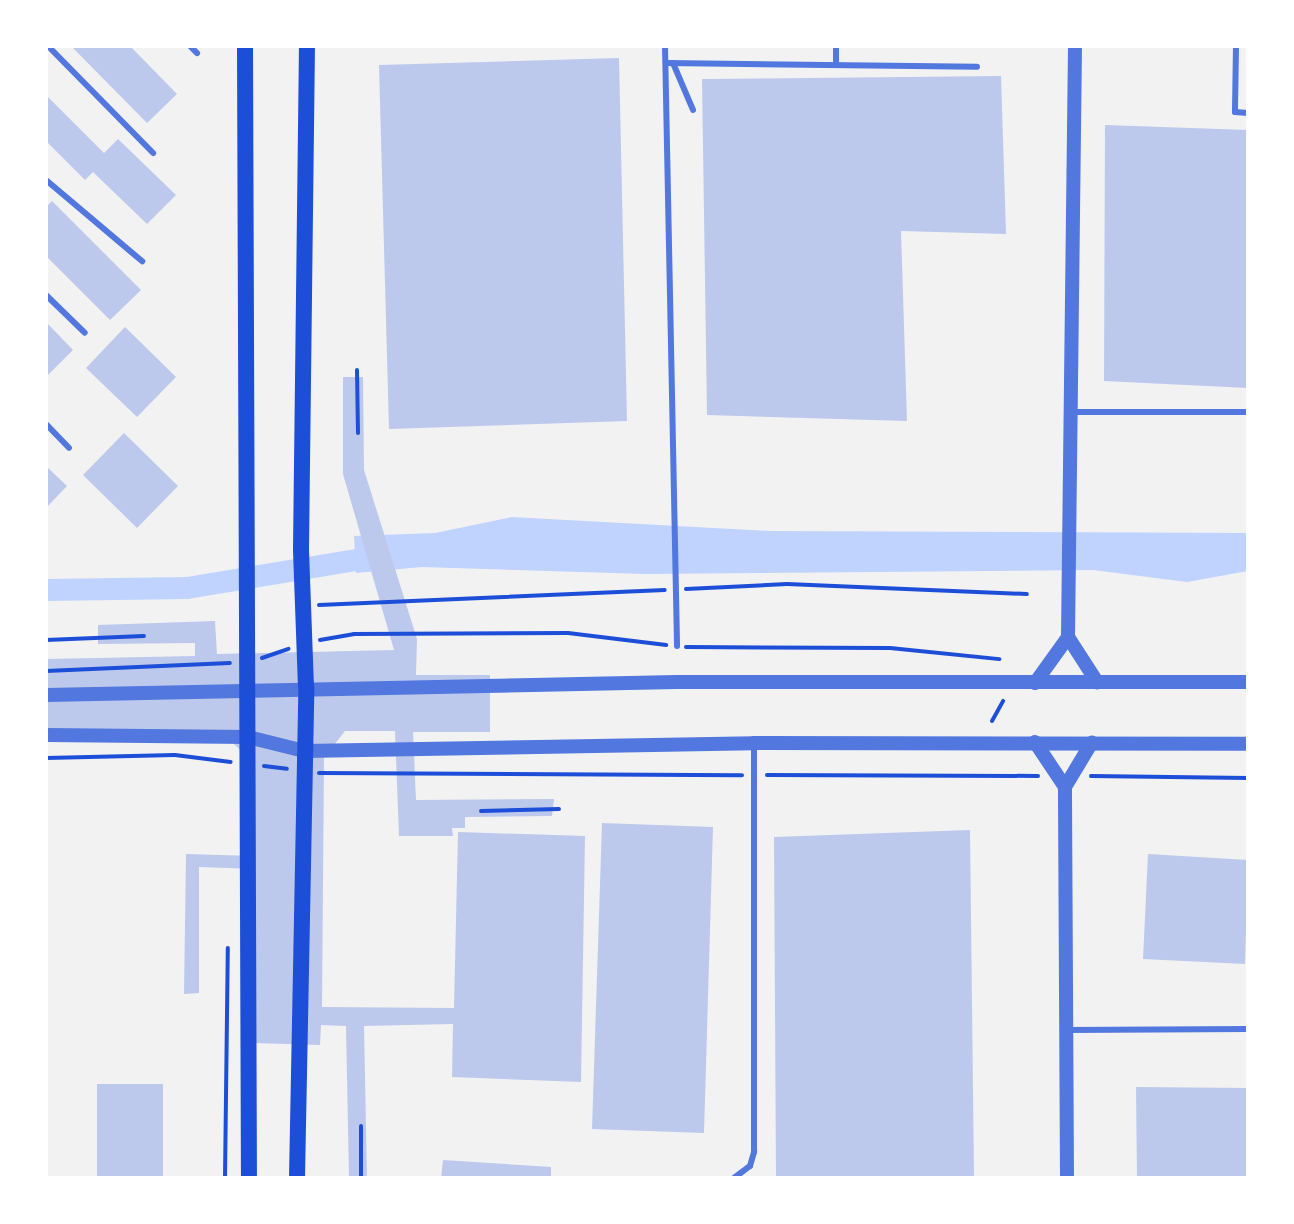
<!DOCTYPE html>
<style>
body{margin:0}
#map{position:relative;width:1294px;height:1224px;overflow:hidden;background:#f2f2f2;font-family:"Exo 2",sans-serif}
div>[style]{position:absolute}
.water>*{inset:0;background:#bfd3fe}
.canal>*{height:22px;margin:-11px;padding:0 11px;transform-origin:11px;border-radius:11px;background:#bfd3fe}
.building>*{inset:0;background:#bdc9ec}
.path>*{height:4px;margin:-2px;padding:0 2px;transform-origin:2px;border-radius:2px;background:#1d4ed8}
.service>*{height:6px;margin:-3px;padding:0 3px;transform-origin:3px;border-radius:3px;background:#5277de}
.tertiary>*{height:14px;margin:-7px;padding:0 7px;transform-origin:7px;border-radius:7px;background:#5277de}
.secondary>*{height:16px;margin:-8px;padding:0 8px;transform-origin:8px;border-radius:8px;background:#1d4ed8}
span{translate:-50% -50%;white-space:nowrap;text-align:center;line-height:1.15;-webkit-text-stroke:8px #fff;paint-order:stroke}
.frame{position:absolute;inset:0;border:48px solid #fff;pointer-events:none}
</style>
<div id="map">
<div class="water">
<div style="clip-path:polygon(512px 517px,770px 531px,1248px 533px,1248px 571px,1187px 582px,1093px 570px,645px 574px,422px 567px,356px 573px,354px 536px,435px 533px)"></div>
</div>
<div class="canal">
<div style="left:46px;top:590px;width:141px;rotate:-0.8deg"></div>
<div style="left:187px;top:588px;width:202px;rotate:-9.4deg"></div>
</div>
<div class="building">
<div style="clip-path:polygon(71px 46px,130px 46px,177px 94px,147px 123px)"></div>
<div style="clip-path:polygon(619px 58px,627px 421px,389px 429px,379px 65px)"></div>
<div style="clip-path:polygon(1001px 76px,1006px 234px,901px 231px,907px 421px,707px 415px,702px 79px)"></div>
<div style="clip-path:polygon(46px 95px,104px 153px,118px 139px,176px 195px,147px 224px,93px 172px,85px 180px,46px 141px)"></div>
<div style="clip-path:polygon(1105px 125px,1248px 130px,1248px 388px,1104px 381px)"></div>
<div style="clip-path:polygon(52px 201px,141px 290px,110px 320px,46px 256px,46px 207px)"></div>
<div style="clip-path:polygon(46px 322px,73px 350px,46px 377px)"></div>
<div style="clip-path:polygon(125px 327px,176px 377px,137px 417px,86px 368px)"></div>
<div style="clip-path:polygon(343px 377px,363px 377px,364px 470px,417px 639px,416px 675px,490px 675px,490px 732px,413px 732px,416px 800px,554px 799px,552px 816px,465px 817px,465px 828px,452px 828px,453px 836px,399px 836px,395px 731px,345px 731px,324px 758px,322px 1007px,454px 1008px,458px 832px,585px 836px,581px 1082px,452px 1077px,453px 1024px,364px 1026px,367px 1178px,349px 1178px,346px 1026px,321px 1025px,320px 1045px,251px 1043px,255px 869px,199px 867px,199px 993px,184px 994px,186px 854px,254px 856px,254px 763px,220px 731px,46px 730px,46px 659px,195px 656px,195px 643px,98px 644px,98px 625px,215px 621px,217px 654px,394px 650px,343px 474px)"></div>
<div style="clip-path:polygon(124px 433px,178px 486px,137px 528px,83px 475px)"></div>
<div style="clip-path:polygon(46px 466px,67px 486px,46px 508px)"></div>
<div style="clip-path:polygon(602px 823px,713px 827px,704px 1133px,592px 1129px)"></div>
<div style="clip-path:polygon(970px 830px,974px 1178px,776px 1178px,774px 837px)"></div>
<div style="clip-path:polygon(1148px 854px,1248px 860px,1245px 964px,1143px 959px)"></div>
<div style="clip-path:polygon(97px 1084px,163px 1084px,163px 1178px,97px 1178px)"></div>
<div style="clip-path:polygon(1136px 1087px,1248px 1088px,1248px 1178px,1137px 1178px)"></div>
<div style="clip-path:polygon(443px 1160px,551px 1167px,551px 1178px,441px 1178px)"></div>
</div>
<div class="path">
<div style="left:357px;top:370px;width:63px;rotate:89.1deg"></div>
<div style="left:686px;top:589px;width:101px;rotate:-2.8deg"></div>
<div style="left:787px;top:584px;width:240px;rotate:2.4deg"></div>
<div style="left:319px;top:605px;width:346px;rotate:-2.5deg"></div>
<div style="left:46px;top:640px;width:98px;rotate:-2.3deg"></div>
<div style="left:320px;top:640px;width:35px;rotate:-10deg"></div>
<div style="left:354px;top:634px;width:214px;rotate:-0.3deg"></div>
<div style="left:568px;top:633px;width:99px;rotate:7deg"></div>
<div style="left:686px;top:647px;width:204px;rotate:0.3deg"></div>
<div style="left:890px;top:648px;width:110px;rotate:5.8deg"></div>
<div style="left:262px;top:658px;width:28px;rotate:-19deg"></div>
<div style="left:46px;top:671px;width:184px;rotate:-2.5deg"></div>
<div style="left:992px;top:721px;width:23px;rotate:-61deg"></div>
<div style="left:46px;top:758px;width:129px;rotate:-1.3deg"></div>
<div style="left:175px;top:755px;width:56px;rotate:7.1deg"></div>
<div style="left:264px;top:766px;width:23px;rotate:7deg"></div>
<div style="left:319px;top:773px;width:423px;rotate:0.3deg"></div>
<div style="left:767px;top:775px;width:271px;rotate:0.2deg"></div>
<div style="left:1091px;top:776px;width:157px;rotate:0.7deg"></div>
<div style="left:481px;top:811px;width:78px;rotate:-1.5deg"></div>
<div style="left:361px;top:1126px;width:52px;rotate:90deg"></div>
<div style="left:225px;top:1178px;width:230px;rotate:-89.3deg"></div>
</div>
<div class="service">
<div style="left:48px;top:46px;width:150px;rotate:45.5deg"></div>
<div style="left:190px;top:46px;width:10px;rotate:45deg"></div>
<div style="left:665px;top:46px;width:600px;rotate:88.85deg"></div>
<div style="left:1236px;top:46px;width:66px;rotate:90.9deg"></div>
<div style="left:1235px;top:112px;width:13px;rotate:4deg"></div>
<div style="left:836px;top:61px;width:15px;rotate:-90deg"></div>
<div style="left:666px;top:63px;width:311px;rotate:0.7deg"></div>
<div style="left:673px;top:63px;width:51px;rotate:66.9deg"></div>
<div style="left:46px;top:180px;width:126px;rotate:40.2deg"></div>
<div style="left:46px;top:295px;width:54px;rotate:44.3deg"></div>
<div style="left:1071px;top:412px;width:177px"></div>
<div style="left:46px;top:424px;width:33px;rotate:46deg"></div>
<div style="left:1066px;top:1030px;width:182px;rotate:-0.3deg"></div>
<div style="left:734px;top:1178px;width:20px;rotate:-37deg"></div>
<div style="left:750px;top:1166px;width:15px;rotate:-74deg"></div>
<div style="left:754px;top:1152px;width:409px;rotate:-90deg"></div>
</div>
<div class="tertiary">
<div style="left:1075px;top:46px;width:591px;rotate:90.68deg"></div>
<div style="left:1068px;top:637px;width:54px;rotate:57.2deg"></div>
<div style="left:1035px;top:683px;width:57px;rotate:-54.3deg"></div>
<div style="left:46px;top:695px;width:631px;rotate:-1.18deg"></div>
<div style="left:677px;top:682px;width:571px"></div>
<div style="left:46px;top:735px;width:202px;rotate:0.6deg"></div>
<div style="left:248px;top:737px;width:58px;rotate:14deg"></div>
<div style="left:304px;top:751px;width:450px;rotate:-1deg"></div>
<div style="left:754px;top:743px;width:494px;rotate:0.1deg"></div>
<div style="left:1035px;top:742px;width:54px;rotate:56.3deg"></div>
<div style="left:1067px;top:1178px;width:391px;rotate:-90.3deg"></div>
<div style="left:1065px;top:787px;width:52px;rotate:-59deg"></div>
</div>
<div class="secondary">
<div style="left:245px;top:46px;width:1132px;rotate:89.8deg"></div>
<div style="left:297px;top:1178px;width:491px;rotate:-88.9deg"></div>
<div style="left:306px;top:687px;width:138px;rotate:-92.1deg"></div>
<div style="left:301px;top:549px;width:503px;rotate:-89.32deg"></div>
</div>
<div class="frame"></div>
</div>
